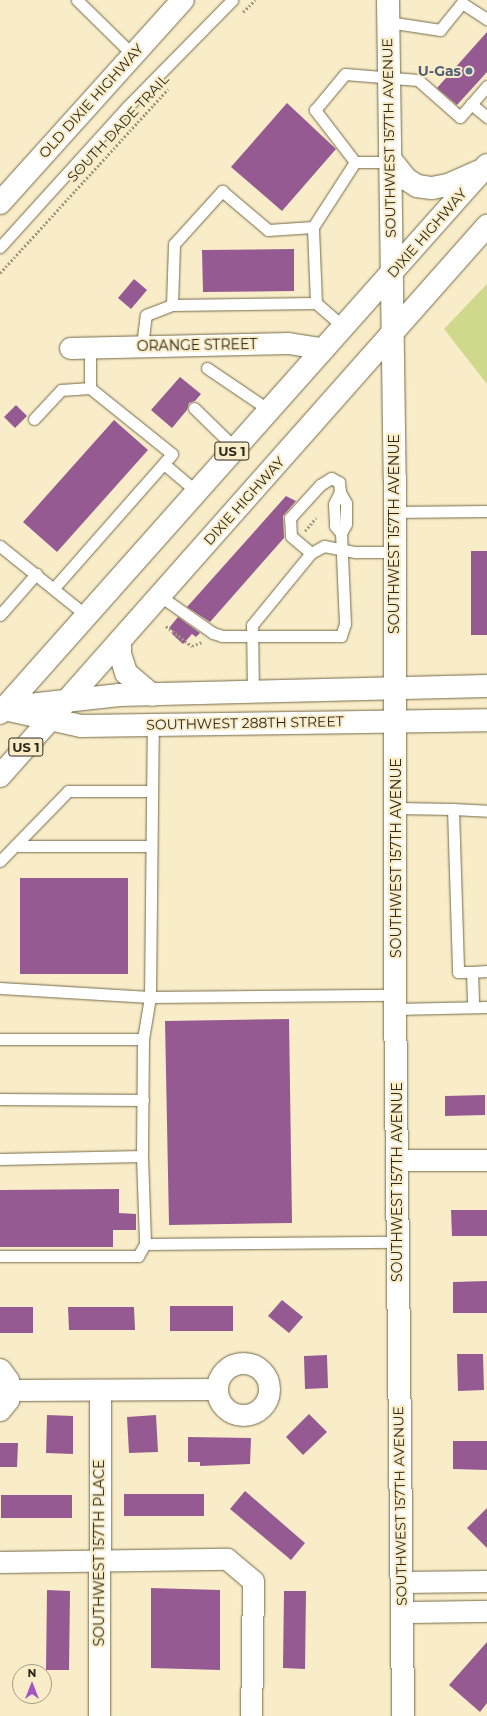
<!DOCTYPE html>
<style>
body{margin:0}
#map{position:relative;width:487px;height:1716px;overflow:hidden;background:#f9edc9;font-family:Montserrat,sans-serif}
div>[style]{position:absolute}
.green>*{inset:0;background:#d0d88b}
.building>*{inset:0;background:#955a92}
.path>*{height:2.5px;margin-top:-1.25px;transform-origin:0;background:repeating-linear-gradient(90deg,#a1987e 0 2px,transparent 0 4px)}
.roads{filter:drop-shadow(0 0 1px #746a49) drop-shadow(0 0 1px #746a49)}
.lane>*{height:11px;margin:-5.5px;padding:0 5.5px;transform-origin:5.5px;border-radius:5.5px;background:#fff}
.street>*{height:21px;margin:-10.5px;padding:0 10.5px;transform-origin:10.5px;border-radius:10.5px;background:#fff}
.street>.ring{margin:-10.5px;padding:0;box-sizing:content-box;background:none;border:21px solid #fff;border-radius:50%}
.secondary>*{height:22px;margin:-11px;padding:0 11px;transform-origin:11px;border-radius:11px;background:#fff}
.highway>*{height:22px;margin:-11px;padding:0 11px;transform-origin:11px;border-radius:11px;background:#fff}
.dots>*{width:11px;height:11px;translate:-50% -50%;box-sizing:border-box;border:2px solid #f9edc9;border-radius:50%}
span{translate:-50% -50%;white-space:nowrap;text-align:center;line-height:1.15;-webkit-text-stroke:4px #f9edc9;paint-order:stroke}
.shield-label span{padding:1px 3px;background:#f9edc9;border:1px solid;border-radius:3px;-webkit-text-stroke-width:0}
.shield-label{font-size:13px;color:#2c2719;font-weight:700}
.service-label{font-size:14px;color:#4e5e75;font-weight:700}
.right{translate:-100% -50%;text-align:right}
.street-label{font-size:14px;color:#2c2719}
.north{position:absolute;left:12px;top:1664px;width:40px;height:40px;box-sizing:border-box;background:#f9edc9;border:1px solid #a79e83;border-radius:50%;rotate:0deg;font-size:11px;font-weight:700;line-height:16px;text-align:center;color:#2c2719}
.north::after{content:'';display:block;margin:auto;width:14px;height:18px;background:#a454c5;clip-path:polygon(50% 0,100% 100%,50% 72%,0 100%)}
</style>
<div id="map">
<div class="green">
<div style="clip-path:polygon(487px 284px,487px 384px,444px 329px)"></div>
</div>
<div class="building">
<div style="clip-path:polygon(487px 32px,487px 72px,457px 105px,437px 88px)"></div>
<div style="clip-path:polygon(287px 103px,336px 149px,282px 211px,231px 167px)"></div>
<div style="clip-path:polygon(294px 249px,294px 291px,203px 292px,202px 250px)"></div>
<div style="clip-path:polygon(134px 279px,147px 290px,131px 309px,118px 298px)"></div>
<div style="clip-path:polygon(180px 377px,201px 394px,195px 401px,189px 403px,187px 410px,172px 428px,151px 410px)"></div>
<div style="clip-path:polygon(16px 405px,27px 416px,15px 428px,4px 417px)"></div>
<div style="clip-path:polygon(114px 420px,148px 450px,57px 552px,23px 522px)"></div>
<div style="clip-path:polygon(286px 496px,296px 501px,283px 516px,284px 538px,210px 622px,187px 607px)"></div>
<div style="clip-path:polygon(471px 551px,487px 551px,487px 635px,471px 635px)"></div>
<div style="clip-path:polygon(178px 617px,200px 633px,196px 637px,192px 634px,183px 644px,172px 634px,174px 632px,169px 628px)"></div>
<div style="clip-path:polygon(20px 878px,128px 878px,128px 974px,20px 974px)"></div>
<div style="clip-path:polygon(289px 1019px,292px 1223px,169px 1225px,165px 1021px)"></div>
<div style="clip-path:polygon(485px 1095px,485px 1115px,445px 1116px,445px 1096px)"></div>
<div style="clip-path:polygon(119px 1189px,119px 1213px,136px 1214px,136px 1230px,113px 1230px,113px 1247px,0 1247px,0 1190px)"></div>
<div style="clip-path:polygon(451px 1210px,487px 1210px,487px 1236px,452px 1236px)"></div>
<div style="clip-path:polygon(487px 1281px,487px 1313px,453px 1313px,453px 1282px)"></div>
<div style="clip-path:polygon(282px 1300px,303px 1317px,289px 1333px,268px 1316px)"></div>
<div style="clip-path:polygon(170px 1306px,233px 1306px,233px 1331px,170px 1331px)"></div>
<div style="clip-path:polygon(0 1307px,33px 1307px,33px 1333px,0 1333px)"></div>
<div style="clip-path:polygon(68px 1307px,134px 1307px,135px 1330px,69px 1330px)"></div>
<div style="clip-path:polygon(457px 1354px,483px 1354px,484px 1390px,458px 1391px)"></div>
<div style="clip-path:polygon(327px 1355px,328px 1388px,305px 1389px,304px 1356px)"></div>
<div style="clip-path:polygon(309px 1414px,327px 1432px,303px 1455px,286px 1437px)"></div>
<div style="clip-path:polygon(47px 1415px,73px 1416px,73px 1454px,46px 1453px)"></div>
<div style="clip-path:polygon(156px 1415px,158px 1452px,129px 1453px,127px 1417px)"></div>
<div style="clip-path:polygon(188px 1437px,251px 1438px,250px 1464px,200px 1466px,200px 1462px,188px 1462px)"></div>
<div style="clip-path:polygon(453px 1441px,487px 1441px,487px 1470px,453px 1469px)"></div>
<div style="clip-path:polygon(0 1443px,18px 1443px,17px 1467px,0 1467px)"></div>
<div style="clip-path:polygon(245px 1491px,305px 1543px,291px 1560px,230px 1509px)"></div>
<div style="clip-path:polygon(124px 1494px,204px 1494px,204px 1516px,124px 1516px)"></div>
<div style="clip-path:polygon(1px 1495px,72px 1495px,72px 1518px,1px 1518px)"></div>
<div style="clip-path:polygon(487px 1508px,487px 1548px,467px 1528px)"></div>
<div style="clip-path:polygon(151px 1588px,220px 1590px,220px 1670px,151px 1668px)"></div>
<div style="clip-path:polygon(47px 1590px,70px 1591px,69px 1670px,46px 1670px)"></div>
<div style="clip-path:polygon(284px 1591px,306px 1591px,305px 1669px,283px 1668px)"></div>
<div style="clip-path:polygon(487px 1642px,487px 1703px,480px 1712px,449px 1685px)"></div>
</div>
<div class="path">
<div style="left:243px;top:12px;width:17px;rotate:-45deg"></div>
<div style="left:0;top:273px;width:249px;rotate:-47.6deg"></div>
<div style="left:305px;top:531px;width:17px;rotate:-50deg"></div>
<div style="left:166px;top:626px;width:33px;rotate:38deg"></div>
<div style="left:192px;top:646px;width:11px;rotate:-22deg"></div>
</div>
<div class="roads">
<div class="lane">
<div style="left:77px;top:0;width:78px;rotate:44.5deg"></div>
<div style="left:388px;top:22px;width:53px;rotate:8.7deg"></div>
<div style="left:440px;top:30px;width:35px;rotate:-51deg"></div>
<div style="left:462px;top:3px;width:30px;rotate:33deg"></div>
<div style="left:471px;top:104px;width:21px;rotate:39deg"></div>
<div style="left:355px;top:162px;width:66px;rotate:-127.6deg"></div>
<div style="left:315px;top:110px;width:47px;rotate:-50.2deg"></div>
<div style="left:345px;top:74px;width:73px;rotate:4.7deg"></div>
<div style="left:418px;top:80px;width:56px;rotate:41.4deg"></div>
<div style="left:460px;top:117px;width:41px;rotate:-48.9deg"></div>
<div style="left:0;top:247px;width:189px;rotate:-47.8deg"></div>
<div style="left:127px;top:107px;width:150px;rotate:-45.5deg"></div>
<div style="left:316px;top:303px;width:76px;rotate:-92.3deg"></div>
<div style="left:313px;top:227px;width:77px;rotate:-57.1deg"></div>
<div style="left:355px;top:162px;width:35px"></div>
<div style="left:172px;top:305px;width:61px;rotate:-88.1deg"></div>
<div style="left:174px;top:244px;width:72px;rotate:-47.8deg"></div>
<div style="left:222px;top:191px;width:60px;rotate:40.3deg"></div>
<div style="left:268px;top:230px;width:45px;rotate:-3.8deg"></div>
<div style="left:142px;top:346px;width:31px;rotate:-83deg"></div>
<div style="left:146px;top:315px;width:28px;rotate:-21deg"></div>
<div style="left:172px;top:305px;width:144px;rotate:-0.8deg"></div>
<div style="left:316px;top:303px;width:37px;rotate:41deg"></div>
<div style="left:90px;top:347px;width:41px;rotate:90deg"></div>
<div style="left:207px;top:368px;width:75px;rotate:34.1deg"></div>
<div style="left:194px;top:408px;width:57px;rotate:44.3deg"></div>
<div style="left:34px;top:419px;width:40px;rotate:-47deg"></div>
<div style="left:61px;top:390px;width:29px;rotate:-4deg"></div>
<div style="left:90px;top:388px;width:105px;rotate:38.8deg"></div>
<div style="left:172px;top:454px;width:179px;rotate:131.4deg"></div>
<div style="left:164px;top:464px;width:42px;rotate:40.2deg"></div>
<div style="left:394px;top:512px;width:93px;rotate:-0.6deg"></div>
<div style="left:0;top:546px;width:112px;rotate:38.8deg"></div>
<div style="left:311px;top:553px;width:26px;rotate:-140deg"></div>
<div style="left:291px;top:536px;width:18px;rotate:-93deg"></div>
<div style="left:290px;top:518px;width:45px;rotate:-47.7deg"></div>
<div style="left:320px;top:485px;width:13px;rotate:-32deg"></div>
<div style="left:331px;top:478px;width:9px;rotate:27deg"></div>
<div style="left:339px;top:482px;width:10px;rotate:84deg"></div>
<div style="left:340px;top:492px;width:13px;rotate:117deg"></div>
<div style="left:334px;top:504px;width:22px;rotate:87deg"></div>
<div style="left:335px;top:526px;width:9px;rotate:49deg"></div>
<div style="left:160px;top:596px;width:65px;rotate:34.9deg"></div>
<div style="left:213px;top:633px;width:9px;rotate:18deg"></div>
<div style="left:222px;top:636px;width:119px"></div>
<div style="left:341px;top:636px;width:13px;rotate:-72deg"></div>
<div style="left:345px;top:624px;width:91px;rotate:-92.5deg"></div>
<div style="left:341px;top:533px;width:10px;rotate:-61deg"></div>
<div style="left:346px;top:524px;width:21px;rotate:-90deg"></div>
<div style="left:346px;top:503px;width:13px;rotate:-119deg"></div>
<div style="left:0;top:615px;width:55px;rotate:-48.7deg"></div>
<div style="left:253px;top:693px;width:68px;rotate:-90.8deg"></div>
<div style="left:252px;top:625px;width:93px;rotate:-50.7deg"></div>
<div style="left:311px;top:553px;width:15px;rotate:-28deg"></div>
<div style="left:324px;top:546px;width:33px;rotate:11deg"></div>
<div style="left:356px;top:552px;width:39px"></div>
<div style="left:396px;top:808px;width:57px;rotate:1deg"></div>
<div style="left:453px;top:809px;width:163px;rotate:88.2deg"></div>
<div style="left:458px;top:972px;width:14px"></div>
<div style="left:472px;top:972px;width:35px;rotate:88deg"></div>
<div style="left:453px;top:809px;width:34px;rotate:3deg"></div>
<div style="left:15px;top:846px;width:136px"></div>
<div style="left:0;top:861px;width:98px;rotate:-45.8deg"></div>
<div style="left:68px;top:791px;width:84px"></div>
<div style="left:472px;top:972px;width:15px;rotate:-4deg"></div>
<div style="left:0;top:988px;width:150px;rotate:3.4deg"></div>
<div style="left:150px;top:997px;width:245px;rotate:-0.5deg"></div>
<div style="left:395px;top:1009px;width:92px;rotate:-1.2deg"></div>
<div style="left:0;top:1039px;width:143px"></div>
<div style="left:143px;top:1039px;width:117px;rotate:90.5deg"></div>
<div style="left:142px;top:1156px;width:142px;rotate:178.8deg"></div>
<div style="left:143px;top:1039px;width:43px;rotate:-80.5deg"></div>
<div style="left:150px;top:997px;width:273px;rotate:-89.4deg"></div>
<div style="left:0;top:1099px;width:143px;rotate:0.4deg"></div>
<div style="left:142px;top:1156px;width:88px;rotate:88deg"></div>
<div style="left:145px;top:1244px;width:252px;rotate:-0.5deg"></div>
<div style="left:0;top:1256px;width:138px"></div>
<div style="left:138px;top:1256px;width:14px;rotate:-60deg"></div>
</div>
<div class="street">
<div style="left:70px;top:348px;width:218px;rotate:-1.3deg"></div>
<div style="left:288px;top:343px;width:36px;rotate:9deg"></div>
<div style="left:397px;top:1160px;width:90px"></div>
<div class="ring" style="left:217px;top:1363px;width:31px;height:31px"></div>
<div style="left:0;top:1369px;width:14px;rotate:54deg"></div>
<div style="left:8px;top:1380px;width:10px;rotate:79deg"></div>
<div style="left:10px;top:1390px;width:10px;rotate:101deg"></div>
<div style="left:8px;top:1400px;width:13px;rotate:129deg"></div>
<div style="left:10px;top:1390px;width:207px;rotate:-0.3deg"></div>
<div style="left:0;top:1562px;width:227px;rotate:-0.8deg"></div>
<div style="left:227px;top:1559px;width:34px;rotate:40deg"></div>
<div style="left:253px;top:1581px;width:135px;rotate:90.8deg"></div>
<div style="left:402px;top:1582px;width:85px;rotate:-0.7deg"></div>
<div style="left:402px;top:1612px;width:85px;rotate:-0.7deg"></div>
<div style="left:99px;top:1716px;width:326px;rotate:-89.8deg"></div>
</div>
<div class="secondary">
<div style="left:388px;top:0;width:478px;rotate:89.2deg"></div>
<div style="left:395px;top:478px;width:517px;rotate:90deg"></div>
<div style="left:395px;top:995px;width:721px;rotate:89.36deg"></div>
<div style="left:0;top:203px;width:273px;rotate:-48deg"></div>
<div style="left:20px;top:706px;width:100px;rotate:-6.3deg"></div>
<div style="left:119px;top:695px;width:368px;rotate:-1.4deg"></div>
<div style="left:0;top:708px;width:83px;rotate:12.5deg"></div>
<div style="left:81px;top:726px;width:406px;rotate:-0.8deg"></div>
</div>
<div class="highway">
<div style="left:390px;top:159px;width:26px;rotate:51deg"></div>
<div style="left:406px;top:179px;width:13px;rotate:32deg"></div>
<div style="left:417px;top:186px;width:15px;rotate:8deg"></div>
<div style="left:432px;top:188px;width:16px;rotate:-11deg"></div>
<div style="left:448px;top:185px;width:32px;rotate:-24deg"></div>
<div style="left:120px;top:641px;width:13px;rotate:90deg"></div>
<div style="left:120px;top:654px;width:20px;rotate:72deg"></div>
<div style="left:126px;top:673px;width:34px;rotate:40deg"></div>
<div style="left:0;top:713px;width:733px;rotate:-48.37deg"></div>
<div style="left:0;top:776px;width:735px;rotate:-48.48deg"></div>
</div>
</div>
<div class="dots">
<div style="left:469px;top:71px;background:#5c6f8a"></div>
</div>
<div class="shield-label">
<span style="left:232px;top:451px">US 1</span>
<span style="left:26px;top:747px">US 1</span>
</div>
<div class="service-label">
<span class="right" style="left:461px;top:71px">U-Gas</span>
</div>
<div class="street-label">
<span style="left:91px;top:101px;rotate:-48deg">OLD DIXIE HIGHWAY</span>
<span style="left:118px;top:128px;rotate:-47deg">SOUTH DADE TRAIL</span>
<span style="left:389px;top:138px;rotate:-91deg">SOUTHWEST 157TH AVENUE</span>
<span style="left:427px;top:233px;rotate:-49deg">DIXIE HIGHWAY</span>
<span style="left:197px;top:345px;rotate:-1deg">ORANGE STREET</span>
<span style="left:244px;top:501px;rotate:-48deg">DIXIE HIGHWAY</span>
<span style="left:394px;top:534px;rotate:-90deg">SOUTHWEST 157TH AVENUE</span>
<span style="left:245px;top:723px;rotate:-1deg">SOUTHWEST 288TH STREET</span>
<span style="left:396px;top:858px;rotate:-90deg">SOUTHWEST 157TH AVENUE</span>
<span style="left:397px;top:1182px;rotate:-90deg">SOUTHWEST 157TH AVENUE</span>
<span style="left:400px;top:1506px;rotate:-91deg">SOUTHWEST 157TH AVENUE</span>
<span style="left:99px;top:1553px;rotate:-90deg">SOUTHWEST 157TH PLACE</span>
</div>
<div class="north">N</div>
</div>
